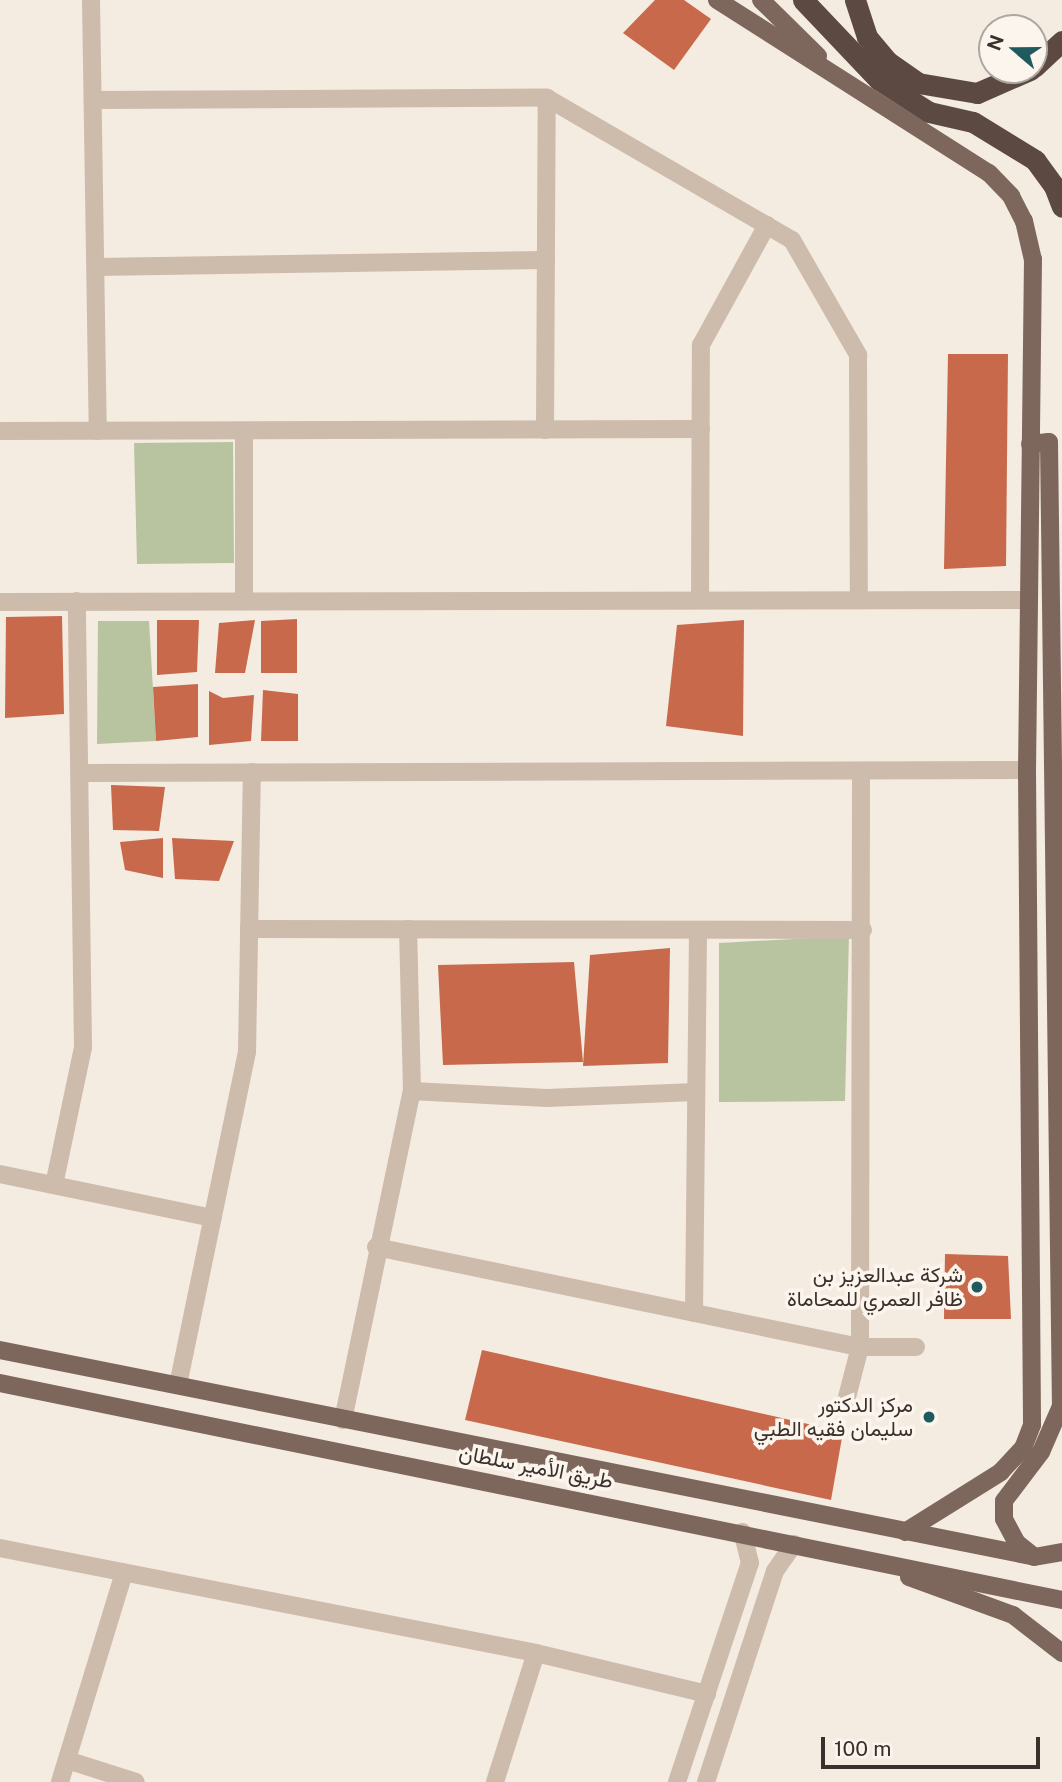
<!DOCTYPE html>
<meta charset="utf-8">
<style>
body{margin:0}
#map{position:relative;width:1062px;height:1782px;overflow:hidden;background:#f4ebe1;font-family:"Public Sans",Vazirmatn,sans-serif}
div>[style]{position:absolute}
.green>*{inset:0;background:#b8c4a0}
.building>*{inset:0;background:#c8694b}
.minor>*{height:18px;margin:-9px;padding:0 9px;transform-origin:9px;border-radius:9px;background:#cdbbac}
.major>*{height:18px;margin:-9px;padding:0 9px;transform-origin:9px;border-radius:9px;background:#7d675c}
.highway>*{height:21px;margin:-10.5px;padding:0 10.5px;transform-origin:10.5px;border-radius:10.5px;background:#5c4a42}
.dots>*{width:19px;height:19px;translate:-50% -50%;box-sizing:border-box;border:4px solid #fbf5ee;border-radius:50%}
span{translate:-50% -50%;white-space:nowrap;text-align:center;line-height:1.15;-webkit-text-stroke:7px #fbf5ee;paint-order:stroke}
.poi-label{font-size:21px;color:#3b302b}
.right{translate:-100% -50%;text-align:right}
.street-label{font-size:21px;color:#3b302b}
.north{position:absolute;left:978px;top:14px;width:70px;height:70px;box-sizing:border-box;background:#fbf5ee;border:2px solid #aea6a0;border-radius:50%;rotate:290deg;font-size:19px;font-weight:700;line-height:28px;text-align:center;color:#3b302b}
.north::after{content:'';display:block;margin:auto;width:24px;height:32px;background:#1f5a5e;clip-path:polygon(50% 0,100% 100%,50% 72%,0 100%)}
.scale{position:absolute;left:821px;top:1737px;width:219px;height:32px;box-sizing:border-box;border:4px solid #3b302b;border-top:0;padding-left:9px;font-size:21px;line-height:24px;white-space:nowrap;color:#3b302b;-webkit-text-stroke:5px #fbf5ee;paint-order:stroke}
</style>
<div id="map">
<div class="green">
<div style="clip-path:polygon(233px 442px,234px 563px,137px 564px,134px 443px)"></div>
<div style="clip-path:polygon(98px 621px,149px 621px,156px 741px,97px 744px)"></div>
<div style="clip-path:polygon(849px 936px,845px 1101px,719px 1102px,719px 943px)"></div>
</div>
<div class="building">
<div style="clip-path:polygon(655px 0,684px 0,711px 19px,674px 70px,623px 33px)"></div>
<div style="clip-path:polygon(948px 354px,1008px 354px,1006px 566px,944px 569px)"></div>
<div style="clip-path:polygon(62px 616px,64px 714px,5px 718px,6px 617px)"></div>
<div style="clip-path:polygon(297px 619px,297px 673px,261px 673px,261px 621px)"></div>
<div style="clip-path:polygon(157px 620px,199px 620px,197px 672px,157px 675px)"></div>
<div style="clip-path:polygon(255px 620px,245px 673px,215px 673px,219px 623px)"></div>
<div style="clip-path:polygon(744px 620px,743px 736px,666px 726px,677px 625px)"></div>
<div style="clip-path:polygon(198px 684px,198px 737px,156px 741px,153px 687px)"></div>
<div style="clip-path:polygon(263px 690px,298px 694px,298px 741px,261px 741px)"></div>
<div style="clip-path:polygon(209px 691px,223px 698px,254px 695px,251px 741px,209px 745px)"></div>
<div style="clip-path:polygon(111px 785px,165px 787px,159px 831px,113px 830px)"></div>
<div style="clip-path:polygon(163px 838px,163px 878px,125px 870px,120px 842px)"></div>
<div style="clip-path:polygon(172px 838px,234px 841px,219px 881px,175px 879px)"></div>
<div style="clip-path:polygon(670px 948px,668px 1063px,583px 1066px,590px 955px)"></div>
<div style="clip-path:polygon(574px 962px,583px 1062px,443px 1065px,438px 965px)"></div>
<div style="clip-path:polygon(945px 1254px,1008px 1256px,1011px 1319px,944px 1319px)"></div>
<div style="clip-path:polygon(482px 1350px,843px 1432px,831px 1500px,465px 1420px)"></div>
</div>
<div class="minor">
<div style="left:91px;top:0;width:431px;rotate:89.1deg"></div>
<div style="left:93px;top:100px;width:454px;rotate:-0.3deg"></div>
<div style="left:547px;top:98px;width:283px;rotate:30.1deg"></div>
<div style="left:792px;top:240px;width:133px;rotate:60.1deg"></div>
<div style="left:858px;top:355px;width:245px;rotate:89.8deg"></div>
<div style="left:96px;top:267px;width:450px;rotate:-0.9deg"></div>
<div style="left:545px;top:430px;width:332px;rotate:-89.7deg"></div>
<div style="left:0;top:431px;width:701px;rotate:-0.16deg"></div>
<div style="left:700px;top:600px;width:255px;rotate:-89.8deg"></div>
<div style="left:701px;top:345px;width:137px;rotate:-61.2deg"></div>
<div style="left:244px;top:601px;width:170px;rotate:-90deg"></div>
<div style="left:0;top:602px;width:1028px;rotate:-0.11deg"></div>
<div style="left:80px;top:773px;width:947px;rotate:-0.18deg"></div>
<div style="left:249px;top:929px;width:614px;rotate:0.09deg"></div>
<div style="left:412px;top:1091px;width:135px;rotate:3deg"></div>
<div style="left:547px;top:1098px;width:149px;rotate:-2.3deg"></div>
<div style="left:0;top:1174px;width:217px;rotate:11.7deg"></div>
<div style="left:54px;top:1185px;width:141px;rotate:-78.1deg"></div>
<div style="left:83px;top:1047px;width:446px;rotate:-90.8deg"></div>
<div style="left:376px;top:1247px;width:494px;rotate:11.7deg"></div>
<div style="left:860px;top:1347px;width:56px"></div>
<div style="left:694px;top:1313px;width:383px;rotate:-89.4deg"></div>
<div style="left:178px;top:1385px;width:340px;rotate:-78.3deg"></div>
<div style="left:247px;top:1052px;width:280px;rotate:-89deg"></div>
<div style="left:846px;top:1401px;width:56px;rotate:-75.5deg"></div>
<div style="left:860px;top:1347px;width:574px;rotate:-89.9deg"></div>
<div style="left:343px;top:1420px;width:336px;rotate:-78.2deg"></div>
<div style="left:412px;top:1091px;width:162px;rotate:-91.4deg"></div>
<div style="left:0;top:1548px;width:546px;rotate:11.08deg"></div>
<div style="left:536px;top:1653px;width:176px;rotate:13.5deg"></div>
<div style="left:67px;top:1760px;width:72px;rotate:17.7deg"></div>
<div style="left:60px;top:1782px;width:219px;rotate:-73deg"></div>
<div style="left:495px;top:1782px;width:135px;rotate:-72.4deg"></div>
<div style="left:677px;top:1782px;width:231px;rotate:-71.6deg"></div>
<div style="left:750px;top:1563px;width:32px;rotate:-104deg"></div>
<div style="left:706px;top:1782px;width:222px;rotate:-71.9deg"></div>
<div style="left:775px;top:1571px;width:33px;rotate:-55deg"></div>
</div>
<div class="major">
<div style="left:717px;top:0;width:322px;rotate:32.5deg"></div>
<div style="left:989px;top:173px;width:32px;rotate:46deg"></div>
<div style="left:1011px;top:196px;width:28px;rotate:63deg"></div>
<div style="left:1024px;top:221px;width:39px;rotate:77deg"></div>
<div style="left:1033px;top:259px;width:511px;rotate:90.67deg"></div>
<div style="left:1027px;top:770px;width:655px;rotate:89.56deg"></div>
<div style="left:1032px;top:1425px;width:25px;rotate:111deg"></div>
<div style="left:1023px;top:1448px;width:33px;rotate:133deg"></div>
<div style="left:1001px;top:1472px;width:113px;rotate:148deg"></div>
<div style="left:761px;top:0;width:80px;rotate:44.5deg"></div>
<div style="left:1030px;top:444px;width:19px;rotate:-6deg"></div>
<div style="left:1049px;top:442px;width:964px;rotate:89.29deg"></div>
<div style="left:1061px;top:1406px;width:50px;rotate:113.5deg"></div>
<div style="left:1041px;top:1452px;width:61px;rotate:127.1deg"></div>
<div style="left:1004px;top:1501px;width:18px;rotate:90deg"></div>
<div style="left:1004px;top:1519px;width:27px;rotate:62deg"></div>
<div style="left:1017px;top:1543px;width:22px;rotate:39deg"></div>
<div style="left:1034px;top:1557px;width:28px;rotate:-10deg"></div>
<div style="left:0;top:1350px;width:1051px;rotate:11.3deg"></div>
<div style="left:0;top:1383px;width:1084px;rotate:11.55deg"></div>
<div style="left:909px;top:1577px;width:111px;rotate:20.1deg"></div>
<div style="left:1013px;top:1615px;width:62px;rotate:37.8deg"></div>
</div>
<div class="highway">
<div style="left:803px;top:0;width:110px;rotate:46.5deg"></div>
<div style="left:879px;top:80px;width:59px;rotate:32.6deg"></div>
<div style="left:929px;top:112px;width:45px;rotate:12.8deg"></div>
<div style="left:973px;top:122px;width:73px;rotate:31.5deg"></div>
<div style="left:1035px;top:160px;width:32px;rotate:54deg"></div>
<div style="left:1054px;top:186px;width:22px;rotate:69deg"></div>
<div style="left:855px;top:0;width:39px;rotate:72deg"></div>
<div style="left:867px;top:37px;width:31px;rotate:50deg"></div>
<div style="left:887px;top:61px;width:38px;rotate:35deg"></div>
<div style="left:918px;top:83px;width:60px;rotate:9.6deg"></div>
<div style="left:977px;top:93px;width:58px;rotate:-23.5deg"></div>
<div style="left:1034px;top:67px;width:38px;rotate:-43deg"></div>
</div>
<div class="dots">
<div style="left:977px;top:1287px;background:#1f5a5e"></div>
<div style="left:929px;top:1417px;background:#1f5a5e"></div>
</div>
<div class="poi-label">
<span class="right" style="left:963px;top:1287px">شركة عبدالعزيز بن<br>ظافر العمري للمحاماة</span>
<span class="right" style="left:913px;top:1417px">مركز الدكتور<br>سليمان فقيه الطبي</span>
</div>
<div class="street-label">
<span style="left:536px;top:1467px;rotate:11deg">طريق الأمير سلطان</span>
</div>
<div class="north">N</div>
<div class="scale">100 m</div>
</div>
